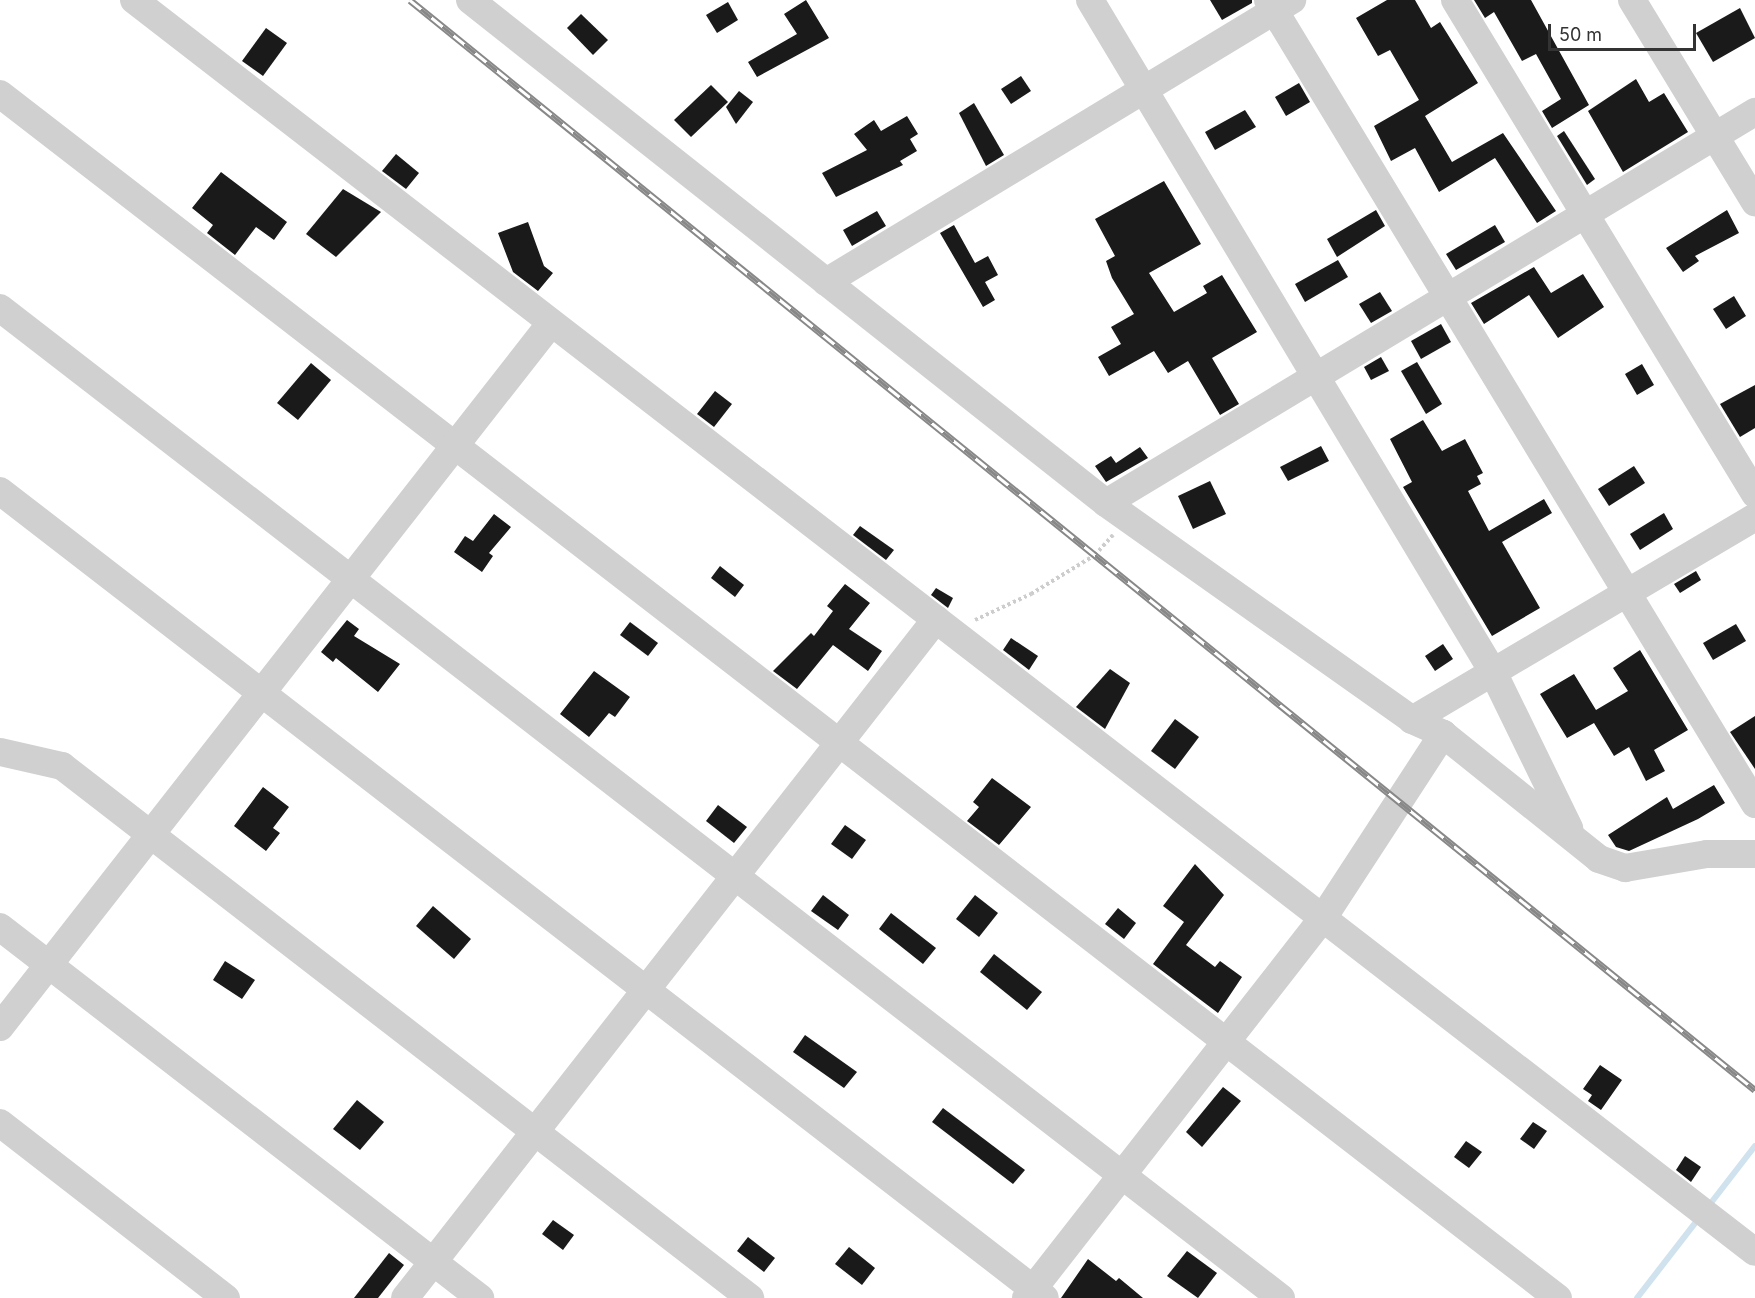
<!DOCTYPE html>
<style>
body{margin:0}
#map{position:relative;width:1755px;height:1298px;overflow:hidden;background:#fff;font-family:Inter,sans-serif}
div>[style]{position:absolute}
.stream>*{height:6px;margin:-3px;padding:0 3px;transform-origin:3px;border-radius:3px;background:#cfe2ee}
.building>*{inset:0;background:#1a1a1a}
.path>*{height:4px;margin-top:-2px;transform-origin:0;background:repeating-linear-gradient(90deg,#cdcdcd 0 3px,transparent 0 6px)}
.minor>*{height:28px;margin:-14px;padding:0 14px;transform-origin:14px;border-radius:14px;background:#d0d0d0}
.rail>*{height:7px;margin-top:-3.5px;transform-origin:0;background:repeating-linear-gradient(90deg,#fff 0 14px,#888 0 28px);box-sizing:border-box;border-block:2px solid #888}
span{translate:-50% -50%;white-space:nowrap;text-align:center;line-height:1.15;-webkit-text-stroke:6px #fff;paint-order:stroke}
.scale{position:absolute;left:1548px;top:24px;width:148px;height:27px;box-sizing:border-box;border:3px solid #333;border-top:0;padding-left:8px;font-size:18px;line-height:21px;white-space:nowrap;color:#333;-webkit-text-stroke:4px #fff;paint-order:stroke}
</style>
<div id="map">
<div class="stream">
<div style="left:1707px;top:1208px;width:78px;rotate:-52.3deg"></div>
<div style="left:1637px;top:1298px;width:101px;rotate:-52.2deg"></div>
</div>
<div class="building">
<div style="clip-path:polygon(806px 0,829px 38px,757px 77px,748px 62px,797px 34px,784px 14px)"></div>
<div style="clip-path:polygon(1210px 0,1252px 0,1252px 3px,1222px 20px)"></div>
<div style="clip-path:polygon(1387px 0,1415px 0,1431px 28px,1440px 22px,1478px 83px,1425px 116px,1452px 162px,1503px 133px,1556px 211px,1537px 223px,1495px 158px,1439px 192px,1415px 148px,1391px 161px,1374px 126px,1419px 100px,1390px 50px,1378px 56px,1356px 18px)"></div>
<div style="clip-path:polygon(1474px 0,1531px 0,1589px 105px,1552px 128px,1542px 111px,1561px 99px,1536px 54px,1522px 61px,1494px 12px,1485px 18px)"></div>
<div style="clip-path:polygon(728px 2px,738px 20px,717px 33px,706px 15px)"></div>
<div style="clip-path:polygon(1740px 8px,1755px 38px,1713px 62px,1696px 33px)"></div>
<div style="clip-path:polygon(581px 14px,608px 40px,593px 55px,567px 28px)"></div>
<div style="clip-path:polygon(266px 28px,287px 43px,263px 76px,242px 61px)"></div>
<div style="clip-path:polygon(1021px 76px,1031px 91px,1011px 104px,1001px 89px)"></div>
<div style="clip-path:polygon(1636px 79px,1649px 102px,1664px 93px,1688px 132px,1623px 172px,1588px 111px)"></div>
<div style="clip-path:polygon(1299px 83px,1310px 102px,1286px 116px,1275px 97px)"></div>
<div style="clip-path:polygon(711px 85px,728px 102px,691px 137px,674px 120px)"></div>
<div style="clip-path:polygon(739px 91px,753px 102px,736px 124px,726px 107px)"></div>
<div style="clip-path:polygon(974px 103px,1004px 155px,986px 166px,959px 113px)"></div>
<div style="clip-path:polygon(1245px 110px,1256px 127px,1215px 150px,1205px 132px)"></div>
<div style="clip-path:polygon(907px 116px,918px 134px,910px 139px,917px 151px,900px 161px,903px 165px,836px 197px,822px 173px,867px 150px,854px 134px,874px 120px,881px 131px)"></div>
<div style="clip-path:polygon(1564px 131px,1595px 179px,1587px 185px,1557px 136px)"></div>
<div style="clip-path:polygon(396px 154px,419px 173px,406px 189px,382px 171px)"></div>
<div style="clip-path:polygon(221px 172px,287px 222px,274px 240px,256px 227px,235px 255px,207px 233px,213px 225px,192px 208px)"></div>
<div style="clip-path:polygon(1164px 181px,1201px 244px,1149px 273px,1174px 312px,1207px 293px,1203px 286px,1222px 275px,1257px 332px,1212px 358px,1239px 404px,1220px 415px,1188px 361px,1168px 373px,1154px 351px,1109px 376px,1098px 357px,1121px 344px,1111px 327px,1134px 314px,1112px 278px,1106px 261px,1115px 256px,1095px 219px)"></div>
<div style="clip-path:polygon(343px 189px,381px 212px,336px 257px,306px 234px)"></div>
<div style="clip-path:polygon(1376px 210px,1385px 226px,1337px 257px,1327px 239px)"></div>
<div style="clip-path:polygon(1727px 210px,1739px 233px,1695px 256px,1699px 261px,1683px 272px,1666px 248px)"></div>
<div style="clip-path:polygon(877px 211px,886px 226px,852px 246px,843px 230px)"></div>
<div style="clip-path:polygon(528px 222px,544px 266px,553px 273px,538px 291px,513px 272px,498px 233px)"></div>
<div style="clip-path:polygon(954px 225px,975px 263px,988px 256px,998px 275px,985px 282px,995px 300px,983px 307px,940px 233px)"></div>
<div style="clip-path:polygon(1495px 225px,1505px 242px,1456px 270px,1446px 254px)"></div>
<div style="clip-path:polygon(1338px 260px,1348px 277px,1305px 302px,1295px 284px)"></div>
<div style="clip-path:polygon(1534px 267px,1551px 293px,1583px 274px,1604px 307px,1558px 338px,1529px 295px,1484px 324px,1471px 303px)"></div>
<div style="clip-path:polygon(1380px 292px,1392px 311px,1371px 323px,1359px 304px)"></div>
<div style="clip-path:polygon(1734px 296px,1746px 316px,1726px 329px,1713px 309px)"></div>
<div style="clip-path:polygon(1441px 324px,1451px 342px,1421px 359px,1411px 341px)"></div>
<div style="clip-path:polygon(1381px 357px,1389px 371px,1371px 380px,1364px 367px)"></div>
<div style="clip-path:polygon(1417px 362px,1442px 404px,1426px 414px,1401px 371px)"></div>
<div style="clip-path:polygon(311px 363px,331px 380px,298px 420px,277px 403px)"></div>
<div style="clip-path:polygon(1642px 364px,1654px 385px,1637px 395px,1625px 374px)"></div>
<div style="clip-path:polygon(1755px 385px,1755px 428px,1740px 437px,1720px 404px)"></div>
<div style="clip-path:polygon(715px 391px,732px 404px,714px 427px,697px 414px)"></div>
<div style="clip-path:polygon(1423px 420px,1442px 451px,1465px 439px,1483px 473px,1477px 476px,1481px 484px,1468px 491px,1489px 531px,1544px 499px,1552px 513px,1502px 542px,1540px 608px,1492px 636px,1403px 487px,1412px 482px,1390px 439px)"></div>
<div style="clip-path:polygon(1321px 446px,1329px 461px,1288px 481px,1280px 467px)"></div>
<div style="clip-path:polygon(1140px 447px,1148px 458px,1106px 482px,1095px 466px,1111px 456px,1116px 463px)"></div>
<div style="clip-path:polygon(1634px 466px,1645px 483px,1609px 506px,1598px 489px)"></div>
<div style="clip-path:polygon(1210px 481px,1226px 514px,1193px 529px,1178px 496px)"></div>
<div style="clip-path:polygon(1664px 513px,1673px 529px,1640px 550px,1630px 534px)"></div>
<div style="clip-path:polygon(494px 514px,511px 527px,489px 553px,493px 556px,482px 572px,454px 552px,465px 536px,473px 541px)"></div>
<div style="clip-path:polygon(860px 526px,894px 550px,886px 560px,853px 535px)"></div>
<div style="clip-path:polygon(720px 566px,744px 585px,735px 597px,711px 578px)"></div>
<div style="clip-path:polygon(1696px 571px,1701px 580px,1680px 593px,1674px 584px)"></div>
<div style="clip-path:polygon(845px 584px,870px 603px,849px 629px,882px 651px,868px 671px,833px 645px,797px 689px,773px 671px,811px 633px,814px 636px,833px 611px,827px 606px)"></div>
<div style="clip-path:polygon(936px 588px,953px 598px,948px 608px,931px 595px)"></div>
<div style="clip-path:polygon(347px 620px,359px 629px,354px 636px,400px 664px,378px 692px,336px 658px,333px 662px,321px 652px)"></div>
<div style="clip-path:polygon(630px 622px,658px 643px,648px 656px,620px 635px)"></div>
<div style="clip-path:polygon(1736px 624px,1746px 641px,1713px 660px,1703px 643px)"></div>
<div style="clip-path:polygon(1011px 638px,1038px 656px,1029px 670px,1003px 650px)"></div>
<div style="clip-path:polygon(1443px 644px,1453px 659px,1435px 671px,1425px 656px)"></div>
<div style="clip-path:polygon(1640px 650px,1688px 730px,1654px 750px,1665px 771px,1646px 781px,1629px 747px,1614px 756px,1594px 723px,1567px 738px,1540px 694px,1574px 674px,1596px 710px,1628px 691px,1613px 668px)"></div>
<div style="clip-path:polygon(1110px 669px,1130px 683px,1105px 729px,1076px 707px)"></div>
<div style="clip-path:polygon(594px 671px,630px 697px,615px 717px,609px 713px,589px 737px,560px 714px)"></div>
<div style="clip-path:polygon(1755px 716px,1755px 769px,1730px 732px)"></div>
<div style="clip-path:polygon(1175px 719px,1199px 737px,1175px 769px,1151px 751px)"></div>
<div style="clip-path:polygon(992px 778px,1031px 807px,999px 845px,967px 821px,979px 807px,973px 802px)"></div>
<div style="clip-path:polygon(1714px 785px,1725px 803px,1698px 819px,1629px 851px,1616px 847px,1608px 835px,1667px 797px,1673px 809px)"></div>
<div style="clip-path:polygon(263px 787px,289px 807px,273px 828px,280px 833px,266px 851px,234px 826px)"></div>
<div style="clip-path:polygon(718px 805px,747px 827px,734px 843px,706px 821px)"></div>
<div style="clip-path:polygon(845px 825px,866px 840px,852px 859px,831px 844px)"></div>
<div style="clip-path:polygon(1195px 864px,1224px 895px,1186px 945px,1215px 967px,1220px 961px,1242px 977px,1218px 1013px,1153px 964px,1184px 922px,1163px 906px)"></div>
<div style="clip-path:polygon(823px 895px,849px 915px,838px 930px,811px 911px)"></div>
<div style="clip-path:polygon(975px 895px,998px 913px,979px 937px,956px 919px)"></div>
<div style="clip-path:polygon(433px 906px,471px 939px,454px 959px,416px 926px)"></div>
<div style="clip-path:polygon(1118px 908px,1136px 923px,1124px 939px,1105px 924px)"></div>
<div style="clip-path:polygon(891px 913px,936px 948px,923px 964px,879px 929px)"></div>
<div style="clip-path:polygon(994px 954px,1042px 992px,1027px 1010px,980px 972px)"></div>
<div style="clip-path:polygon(225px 961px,255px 980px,242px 999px,213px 980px)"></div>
<div style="clip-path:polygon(805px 1035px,857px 1072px,844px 1088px,793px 1052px)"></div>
<div style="clip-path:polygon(1600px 1065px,1622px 1080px,1601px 1110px,1588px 1101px,1592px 1095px,1583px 1089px)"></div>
<div style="clip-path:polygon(1223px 1087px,1241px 1101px,1202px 1147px,1186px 1132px)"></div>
<div style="clip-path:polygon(357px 1100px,384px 1122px,360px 1150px,333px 1129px)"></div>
<div style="clip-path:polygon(943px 1108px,1025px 1170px,1013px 1184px,932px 1122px)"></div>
<div style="clip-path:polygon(1533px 1122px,1547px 1131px,1534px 1149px,1520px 1139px)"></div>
<div style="clip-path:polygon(1466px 1141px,1482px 1152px,1469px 1168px,1454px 1157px)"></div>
<div style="clip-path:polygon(1685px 1156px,1701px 1167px,1691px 1182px,1676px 1170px)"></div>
<div style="clip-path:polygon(553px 1220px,574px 1235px,563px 1250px,542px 1234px)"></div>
<div style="clip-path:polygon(748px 1237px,775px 1258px,764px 1272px,737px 1251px)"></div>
<div style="clip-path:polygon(849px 1247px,875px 1268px,862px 1285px,835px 1264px)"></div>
<div style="clip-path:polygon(1187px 1251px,1217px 1273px,1198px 1298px,1167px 1276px)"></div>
<div style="clip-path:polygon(389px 1253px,404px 1265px,378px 1298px,354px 1298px)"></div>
<div style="clip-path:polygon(1088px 1259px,1116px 1281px,1119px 1278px,1143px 1298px,1061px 1298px)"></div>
</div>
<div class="path">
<div style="left:975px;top:620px;width:62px;rotate:-24.9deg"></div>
<div style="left:1031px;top:594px;width:75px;rotate:-31.4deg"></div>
<div style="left:1095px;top:555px;width:27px;rotate:-48deg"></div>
</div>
<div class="minor">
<div style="left:134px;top:0;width:2048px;rotate:37.68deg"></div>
<div style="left:470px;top:0;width:811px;rotate:38.34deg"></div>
<div style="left:1106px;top:503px;width:375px;rotate:35.3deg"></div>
<div style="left:1412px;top:720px;width:34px;rotate:24deg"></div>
<div style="left:1443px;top:734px;width:200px;rotate:38.7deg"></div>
<div style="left:1599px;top:859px;width:28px;rotate:19deg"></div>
<div style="left:1625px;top:868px;width:83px;rotate:-9.7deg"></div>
<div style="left:1707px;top:854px;width:48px"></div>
<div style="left:1090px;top:0;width:784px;rotate:59.05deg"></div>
<div style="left:1493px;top:672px;width:174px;rotate:64deg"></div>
<div style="left:1268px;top:0;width:940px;rotate:58.8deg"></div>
<div style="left:1455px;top:0;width:578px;rotate:58.73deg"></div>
<div style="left:1632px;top:0;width:237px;rotate:58.7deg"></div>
<div style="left:0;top:94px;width:1969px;rotate:37.7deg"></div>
<div style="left:826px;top:282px;width:545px;rotate:-31.18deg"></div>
<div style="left:0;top:308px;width:1619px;rotate:37.7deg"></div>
<div style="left:0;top:491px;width:1320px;rotate:37.68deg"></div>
<div style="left:1106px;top:503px;width:758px;rotate:-31.07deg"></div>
<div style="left:1412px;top:720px;width:399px;rotate:-30.6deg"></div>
<div style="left:0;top:752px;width:64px;rotate:12.7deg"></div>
<div style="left:62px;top:766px;width:870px;rotate:37.71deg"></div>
<div style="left:0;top:927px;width:607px;rotate:37.7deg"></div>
<div style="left:0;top:1027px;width:894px;rotate:-51.95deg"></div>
<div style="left:0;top:1123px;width:286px;rotate:37.8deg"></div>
<div style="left:405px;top:1298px;width:862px;rotate:-51.97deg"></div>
<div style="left:1026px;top:1298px;width:482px;rotate:-52deg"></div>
<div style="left:1323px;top:918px;width:220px;rotate:-56.9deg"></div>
</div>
<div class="rail">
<div style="left:410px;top:0;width:1731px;rotate:39.02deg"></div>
</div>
<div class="scale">50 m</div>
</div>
